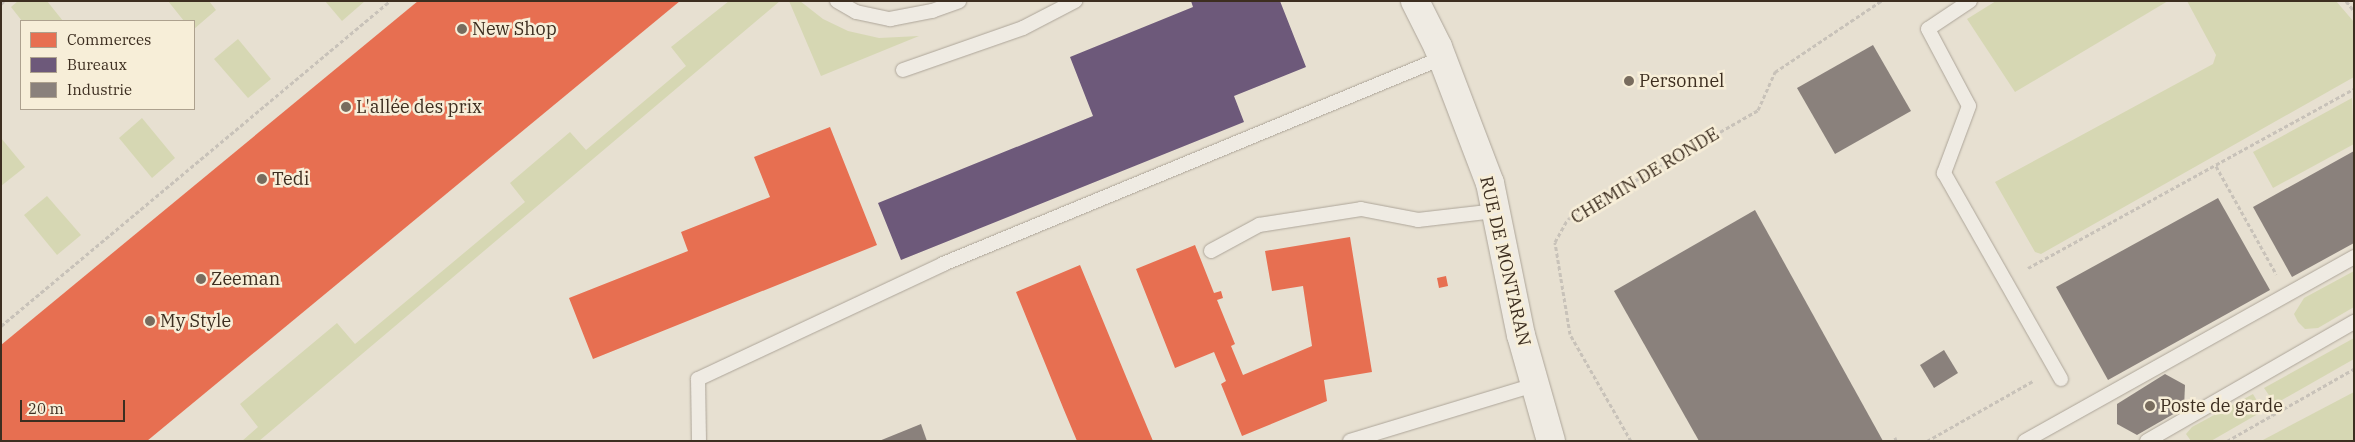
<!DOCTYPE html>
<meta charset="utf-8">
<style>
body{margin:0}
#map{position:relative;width:2355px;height:442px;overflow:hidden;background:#e7e0d1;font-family:"IBM Plex Serif",serif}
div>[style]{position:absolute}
.green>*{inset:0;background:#d6d7b3}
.shops>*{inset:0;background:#e76f51}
.offices>*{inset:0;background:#6d597a}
.industry>*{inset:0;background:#8a817c}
.path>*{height:3px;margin-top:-1.5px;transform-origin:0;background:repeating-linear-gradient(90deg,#c8c2b9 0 4px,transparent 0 6.5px)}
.roads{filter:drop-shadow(0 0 1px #ada599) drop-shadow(0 0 1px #ada599)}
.service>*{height:14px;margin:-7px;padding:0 7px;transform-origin:7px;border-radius:7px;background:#efebe3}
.tertiary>*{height:28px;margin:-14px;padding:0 14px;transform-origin:14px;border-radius:14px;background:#efebe3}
.dots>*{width:14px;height:14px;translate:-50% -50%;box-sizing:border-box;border:2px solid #f7eed8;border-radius:50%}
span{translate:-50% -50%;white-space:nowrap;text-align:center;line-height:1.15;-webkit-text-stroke:5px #f7eed8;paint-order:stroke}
.poi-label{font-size:18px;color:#3d2e20}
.left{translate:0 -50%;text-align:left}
.street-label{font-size:18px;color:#3d2e20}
.frame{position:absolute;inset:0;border:2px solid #3d2e20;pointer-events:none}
.legend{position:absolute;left:20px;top:20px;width:175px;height:90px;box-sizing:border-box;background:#f7eed8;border:1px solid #ada18e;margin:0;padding:6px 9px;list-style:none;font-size:15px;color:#3d2e20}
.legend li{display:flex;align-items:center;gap:10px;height:25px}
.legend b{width:25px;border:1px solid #ada18e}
.scale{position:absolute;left:20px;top:400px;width:105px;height:22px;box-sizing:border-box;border:2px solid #3d2e20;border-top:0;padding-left:6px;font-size:15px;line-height:18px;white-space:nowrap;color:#3d2e20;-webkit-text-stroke:4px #f7eed8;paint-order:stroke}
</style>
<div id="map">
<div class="green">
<div style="clip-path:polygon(18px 1px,47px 1px,63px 21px,22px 21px,11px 7px)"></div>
<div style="clip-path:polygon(168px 1px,209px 1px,216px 10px,194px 29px,194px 21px,184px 21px)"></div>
<div style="clip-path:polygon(325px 1px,365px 1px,342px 21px)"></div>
<div style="clip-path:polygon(729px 1px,780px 1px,259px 441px,242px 441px,258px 427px,240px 404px,337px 323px,355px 344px,525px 202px,510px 183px,570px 132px,586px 150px,686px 66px,671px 47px)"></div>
<div style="clip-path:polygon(789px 1px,800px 1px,823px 19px,848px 31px,879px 38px,919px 36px,821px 76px)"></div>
<div style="clip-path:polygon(1996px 1px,2168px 1px,2015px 92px,1967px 19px)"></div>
<div style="clip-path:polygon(2187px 1px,2336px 1px,2354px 22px,2354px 77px,2041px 254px,2035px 252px,1995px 182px,2213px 64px,2216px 55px)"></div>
<div style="clip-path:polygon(238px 39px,271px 79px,248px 98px,214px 59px)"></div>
<div style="clip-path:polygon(2352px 98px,2354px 144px,2273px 188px,2253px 152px)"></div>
<div style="clip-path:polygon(142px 118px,175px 158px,152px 178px,119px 138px)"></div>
<div style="clip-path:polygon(1px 138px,25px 167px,1px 186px)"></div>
<div style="clip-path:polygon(47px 196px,81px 235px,57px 255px,24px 215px)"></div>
<div style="clip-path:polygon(2354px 271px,2354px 307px,2318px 328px,2305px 329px,2298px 322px,2294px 314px,2304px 298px)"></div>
<div style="clip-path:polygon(2354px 338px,2354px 359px,2275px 404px,2264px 388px)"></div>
<div style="clip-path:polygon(2354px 392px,2354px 441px,2261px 441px)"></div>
<div style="clip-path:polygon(2253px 394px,2263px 411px,2211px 441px,2191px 441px,2186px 434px,2192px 427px)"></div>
</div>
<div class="shops">
<div style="clip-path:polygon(418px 1px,680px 1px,147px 441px,1px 441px,1px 345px)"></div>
<div style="clip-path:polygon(830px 127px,877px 245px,593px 359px,569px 298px,688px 251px,681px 232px,770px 197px,754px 157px)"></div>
<div style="clip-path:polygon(1350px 237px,1372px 372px,1324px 380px,1327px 401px,1242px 436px,1221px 384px,1226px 381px,1214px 352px,1175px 368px,1136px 269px,1195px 245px,1214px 293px,1221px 291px,1223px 298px,1217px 300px,1235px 344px,1231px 346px,1243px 375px,1312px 346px,1303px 286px,1272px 291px,1265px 251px)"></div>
<div style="clip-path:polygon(1080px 265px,1127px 379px,1153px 441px,1077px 441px,1064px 410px,1016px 292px)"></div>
<div style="clip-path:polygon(1446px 276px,1448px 286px,1439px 288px,1437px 278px)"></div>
</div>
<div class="offices">
<div style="clip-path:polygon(1191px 1px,1280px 1px,1306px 67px,1234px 96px,1244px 122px,901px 260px,878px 203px,1093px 116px,1070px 57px,1193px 7px)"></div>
</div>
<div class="industry">
<div style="clip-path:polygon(1873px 45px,1911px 111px,1835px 154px,1797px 88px)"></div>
<div style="clip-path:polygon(2354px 151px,2354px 243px,2292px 277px,2253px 207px)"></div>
<div style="clip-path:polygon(2218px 198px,2270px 290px,2108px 380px,2056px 287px)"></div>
<div style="clip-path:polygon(1755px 210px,1883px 441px,1699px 441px,1614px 291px)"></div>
<div style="clip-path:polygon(1944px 350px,1958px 373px,1934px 388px,1920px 365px)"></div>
<div style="clip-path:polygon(2165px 374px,2185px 385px,2184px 408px,2137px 435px,2117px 424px,2117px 404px)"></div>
<div style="clip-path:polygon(921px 424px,927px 441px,879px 441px)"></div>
</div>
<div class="path">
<div style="left:2346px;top:1px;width:13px;rotate:51deg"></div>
<div style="left:1px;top:4px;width:4px;rotate:-45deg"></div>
<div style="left:2216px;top:166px;width:124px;rotate:60.9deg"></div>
<div style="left:2028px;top:268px;width:372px;rotate:-28.8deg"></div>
<div style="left:1px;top:326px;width:507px;rotate:-39.88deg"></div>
<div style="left:2266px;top:402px;width:15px;rotate:62deg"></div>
<div style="left:1895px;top:437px;width:4px;rotate:76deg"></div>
<div style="left:1631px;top:441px;width:123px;rotate:-119.7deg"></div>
<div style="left:1570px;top:334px;width:93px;rotate:-99.3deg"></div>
<div style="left:1555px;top:242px;width:26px;rotate:-61deg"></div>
<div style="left:1568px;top:219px;width:219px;rotate:-29.8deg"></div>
<div style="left:1758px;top:110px;width:42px;rotate:-65.9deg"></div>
<div style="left:1775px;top:72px;width:128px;rotate:-33.8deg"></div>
<div style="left:1927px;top:441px;width:122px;rotate:-29.5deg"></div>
<div style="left:2227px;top:441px;width:146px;rotate:-29.6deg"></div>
</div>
<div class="roads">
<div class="service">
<div style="left:837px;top:1px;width:22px;rotate:30deg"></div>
<div style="left:856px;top:12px;width:35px;rotate:12deg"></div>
<div style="left:890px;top:19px;width:43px;rotate:-10.8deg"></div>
<div style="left:932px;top:11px;width:29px;rotate:-20deg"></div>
<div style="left:1970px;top:1px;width:50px;rotate:146.3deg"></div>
<div style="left:1928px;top:29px;width:87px;rotate:62deg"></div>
<div style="left:1969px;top:106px;width:72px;rotate:110.5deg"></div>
<div style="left:1944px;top:173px;width:237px;rotate:60.4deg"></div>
<div style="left:903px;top:70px;width:127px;rotate:-19.3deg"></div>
<div style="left:1023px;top:28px;width:59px;rotate:-27.4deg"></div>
<div style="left:1211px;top:251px;width:55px;rotate:-28.4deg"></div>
<div style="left:1259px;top:225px;width:103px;rotate:-8.9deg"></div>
<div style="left:1361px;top:209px;width:58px;rotate:10.9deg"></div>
<div style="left:1418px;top:220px;width:79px;rotate:-6.6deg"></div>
<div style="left:699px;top:441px;width:62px;rotate:-90.9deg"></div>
<div style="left:698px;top:379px;width:271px;rotate:-25.1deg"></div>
<div style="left:943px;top:264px;width:540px;rotate:-22.43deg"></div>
<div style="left:1350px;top:441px;width:192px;rotate:-16.9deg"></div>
<div style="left:2025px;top:441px;width:377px;rotate:-29.2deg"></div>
<div style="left:2147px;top:441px;width:239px;rotate:-29.9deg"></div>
</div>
<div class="tertiary">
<div style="left:1415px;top:1px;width:51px;rotate:63.4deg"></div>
<div style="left:1438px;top:47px;width:146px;rotate:69.1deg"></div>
<div style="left:1490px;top:183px;width:155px;rotate:78.5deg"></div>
<div style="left:1521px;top:335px;width:110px;rotate:74.2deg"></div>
</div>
</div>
<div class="dots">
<div style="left:462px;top:29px;background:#786c5e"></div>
<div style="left:1629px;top:81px;background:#786c5e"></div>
<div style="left:346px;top:107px;background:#786c5e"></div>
<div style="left:262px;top:179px;background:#786c5e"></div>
<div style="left:201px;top:279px;background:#786c5e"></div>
<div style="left:150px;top:321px;background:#786c5e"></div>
<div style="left:2150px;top:406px;background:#786c5e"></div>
</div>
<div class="poi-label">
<span class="left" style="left:472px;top:29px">New Shop</span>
<span class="left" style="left:1639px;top:81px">Personnel</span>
<span class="left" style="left:356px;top:107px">L'allée des prix</span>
<span class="left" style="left:272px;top:179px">Tedi</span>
<span class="left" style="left:211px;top:279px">Zeeman</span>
<span class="left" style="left:160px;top:321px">My Style</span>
<span class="left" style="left:2160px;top:406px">Poste de garde</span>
</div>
<div class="street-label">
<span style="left:1645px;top:176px;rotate:-31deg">CHEMIN DE RONDE</span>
<span style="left:1505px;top:261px;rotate:77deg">RUE DE MONTARAN</span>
</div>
<div class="frame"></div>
<ul class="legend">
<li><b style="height:14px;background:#e76f51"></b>Commerces</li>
<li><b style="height:14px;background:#6d597a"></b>Bureaux</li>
<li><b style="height:14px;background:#8a817c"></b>Industrie</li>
</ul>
<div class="scale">20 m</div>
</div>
